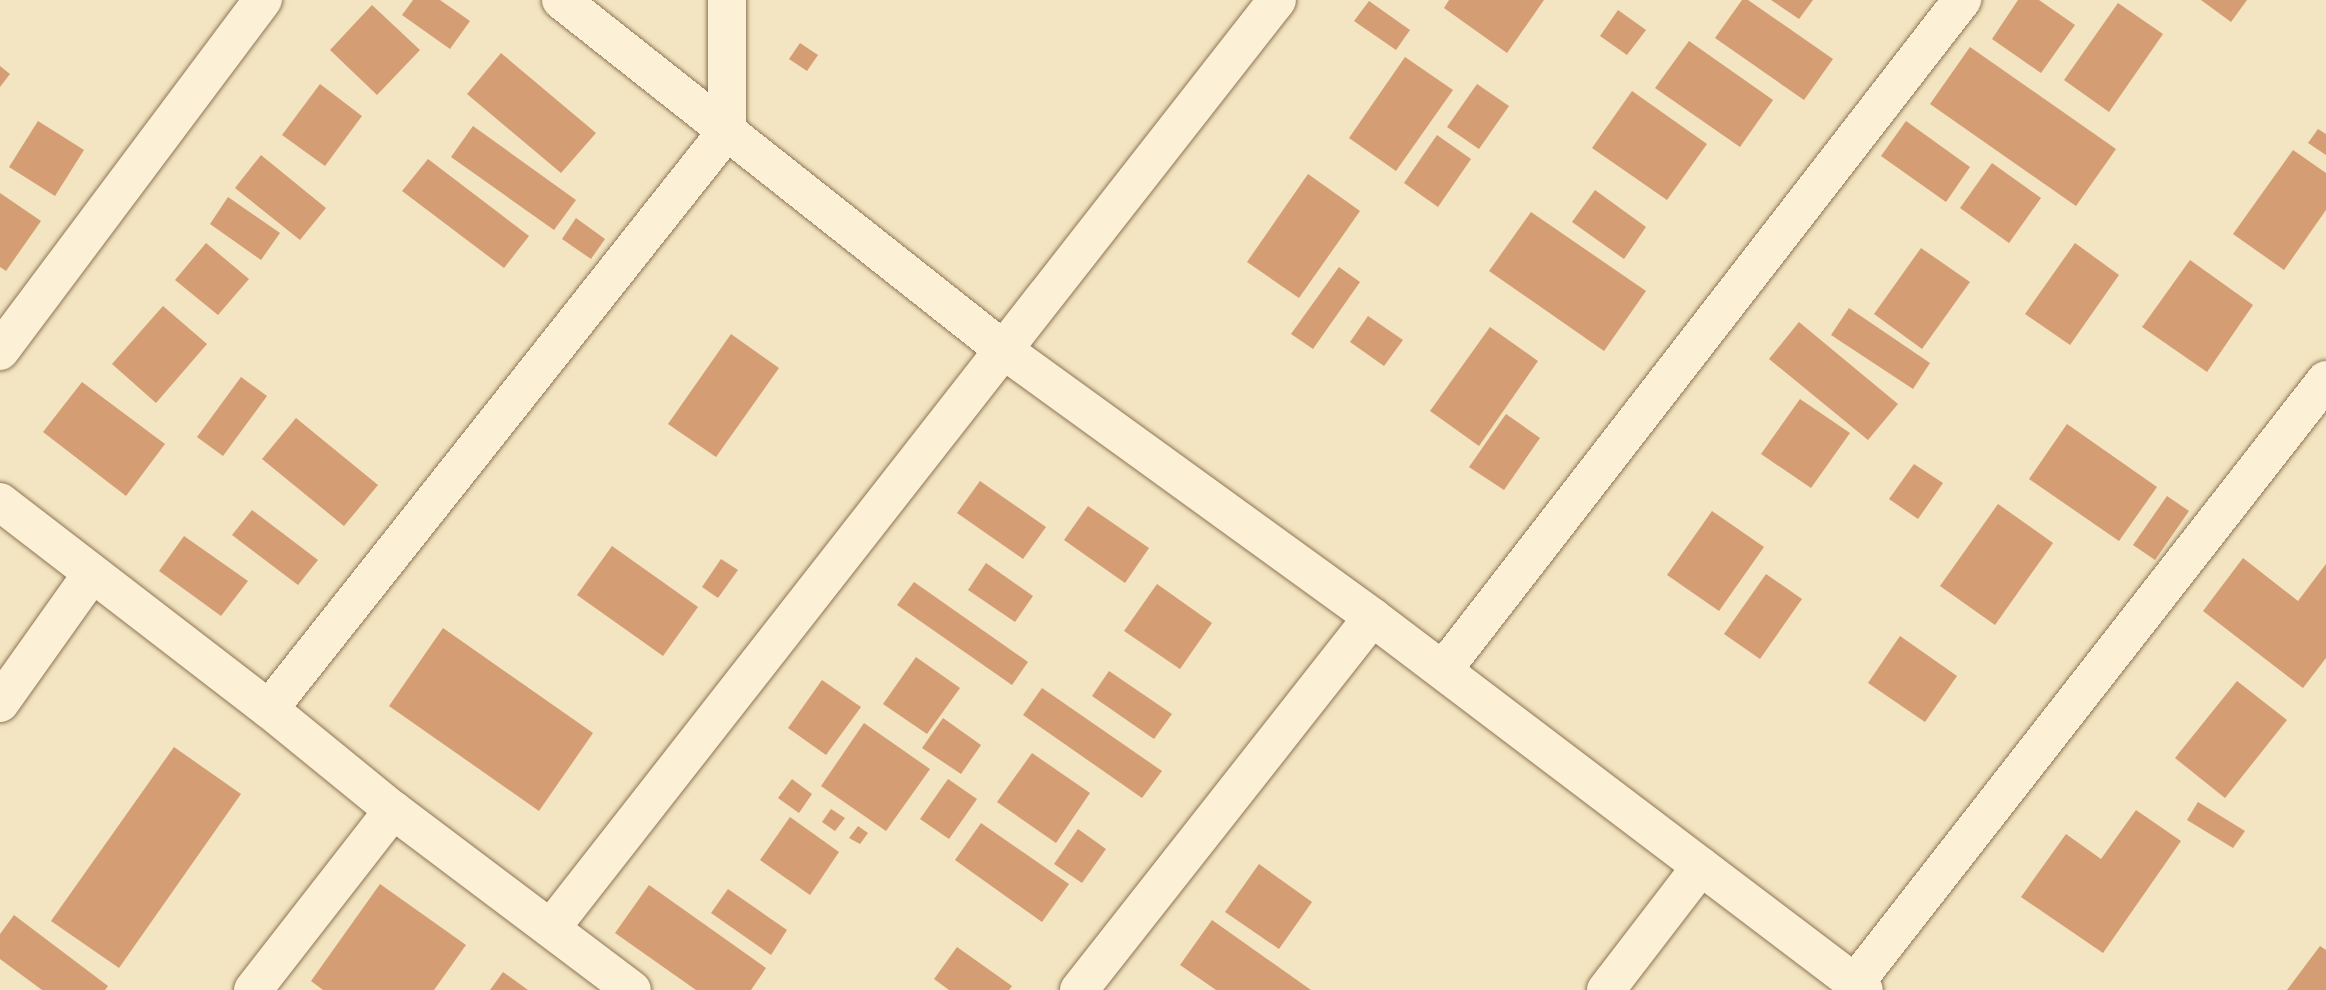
<!DOCTYPE html>
<style>
body{margin:0}
#map{position:relative;width:2326px;height:990px;overflow:hidden;background:#f3e5c1;font-family:Literata,serif}
div>[style]{position:absolute}
.building>*{inset:0;background:#d59d73}
.roads{filter:drop-shadow(0 0 2px #8f7556) drop-shadow(0 0 2px #8f7556)}
.minor>*{height:38px;margin:-19px;padding:0 19px;transform-origin:19px;border-radius:19px;background:#fcf1d6}
span{translate:-50% -50%;white-space:nowrap;text-align:center;line-height:1.15;-webkit-text-stroke:5px #f9eed2;paint-order:stroke}
</style>
<div id="map">
<div class="building">
<div style="clip-path:polygon(413px 0,440px 0,470px 21px,450px 49px,402px 15px)"></div>
<div style="clip-path:polygon(1449px 0,1544px 0,1507px 53px,1444px 8px)"></div>
<div style="clip-path:polygon(1742px 0,1748px 0,1833px 59px,1804px 100px,1715px 38px)"></div>
<div style="clip-path:polygon(1771px 0,1813px 0,1799px 19px)"></div>
<div style="clip-path:polygon(2018px 0,2039px 0,2075px 25px,2041px 73px,1992px 39px)"></div>
<div style="clip-path:polygon(2201px 0,2247px 0,2231px 22px)"></div>
<div style="clip-path:polygon(1369px 1px,1410px 30px,1396px 50px,1354px 21px)"></div>
<div style="clip-path:polygon(2118px 3px,2163px 34px,2109px 112px,2064px 80px)"></div>
<div style="clip-path:polygon(372px 5px,420px 50px,377px 95px,330px 50px)"></div>
<div style="clip-path:polygon(1618px 10px,1646px 30px,1627px 55px,1600px 36px)"></div>
<div style="clip-path:polygon(1689px 41px,1773px 100px,1740px 147px,1655px 88px)"></div>
<div style="clip-path:polygon(800px 43px,818px 55px,807px 71px,789px 59px)"></div>
<div style="clip-path:polygon(1970px 47px,2116px 149px,2076px 206px,1930px 104px)"></div>
<div style="clip-path:polygon(501px 53px,596px 133px,561px 173px,467px 94px)"></div>
<div style="clip-path:polygon(1405px 57px,1453px 90px,1396px 171px,1349px 138px)"></div>
<div style="clip-path:polygon(0 66px,10px 74px,0 87px)"></div>
<div style="clip-path:polygon(320px 84px,362px 116px,325px 166px,282px 135px)"></div>
<div style="clip-path:polygon(1477px 84px,1509px 106px,1479px 149px,1447px 127px)"></div>
<div style="clip-path:polygon(1632px 91px,1707px 144px,1667px 200px,1592px 148px)"></div>
<div style="clip-path:polygon(38px 121px,84px 150px,55px 196px,9px 167px)"></div>
<div style="clip-path:polygon(1906px 121px,1970px 167px,1946px 202px,1881px 156px)"></div>
<div style="clip-path:polygon(473px 126px,576px 200px,554px 230px,451px 157px)"></div>
<div style="clip-path:polygon(2318px 129px,2326px 134px,2326px 155px,2308px 143px)"></div>
<div style="clip-path:polygon(1437px 135px,1471px 159px,1438px 207px,1404px 183px)"></div>
<div style="clip-path:polygon(2293px 150px,2326px 173px,2326px 210px,2284px 270px,2233px 234px)"></div>
<div style="clip-path:polygon(261px 155px,326px 208px,300px 240px,235px 188px)"></div>
<div style="clip-path:polygon(428px 159px,529px 236px,504px 268px,402px 191px)"></div>
<div style="clip-path:polygon(1992px 163px,2041px 198px,2009px 243px,1960px 208px)"></div>
<div style="clip-path:polygon(1308px 174px,1360px 211px,1299px 298px,1247px 262px)"></div>
<div style="clip-path:polygon(1595px 190px,1646px 227px,1624px 259px,1572px 222px)"></div>
<div style="clip-path:polygon(0 193px,41px 221px,6px 271px,0 267px)"></div>
<div style="clip-path:polygon(228px 197px,280px 233px,261px 260px,210px 224px)"></div>
<div style="clip-path:polygon(1531px 212px,1646px 291px,1604px 351px,1489px 271px)"></div>
<div style="clip-path:polygon(576px 218px,605px 239px,591px 259px,562px 239px)"></div>
<div style="clip-path:polygon(206px 243px,249px 279px,218px 315px,175px 280px)"></div>
<div style="clip-path:polygon(2075px 243px,2119px 275px,2070px 345px,2025px 314px)"></div>
<div style="clip-path:polygon(1921px 248px,1970px 282px,1922px 349px,1874px 314px)"></div>
<div style="clip-path:polygon(2190px 260px,2253px 305px,2207px 372px,2142px 327px)"></div>
<div style="clip-path:polygon(1339px 267px,1360px 282px,1313px 349px,1291px 334px)"></div>
<div style="clip-path:polygon(163px 306px,207px 344px,156px 403px,112px 364px)"></div>
<div style="clip-path:polygon(1849px 308px,1930px 363px,1913px 389px,1831px 335px)"></div>
<div style="clip-path:polygon(1368px 316px,1403px 340px,1384px 366px,1350px 342px)"></div>
<div style="clip-path:polygon(1799px 322px,1898px 404px,1868px 440px,1769px 359px)"></div>
<div style="clip-path:polygon(1490px 327px,1538px 361px,1479px 446px,1430px 411px)"></div>
<div style="clip-path:polygon(731px 334px,779px 368px,716px 457px,668px 424px)"></div>
<div style="clip-path:polygon(241px 377px,267px 396px,223px 456px,197px 437px)"></div>
<div style="clip-path:polygon(82px 382px,165px 444px,126px 496px,43px 432px)"></div>
<div style="clip-path:polygon(1800px 399px,1850px 433px,1811px 488px,1761px 454px)"></div>
<div style="clip-path:polygon(1506px 414px,1540px 438px,1504px 490px,1469px 467px)"></div>
<div style="clip-path:polygon(296px 418px,378px 485px,344px 526px,262px 459px)"></div>
<div style="clip-path:polygon(2067px 424px,2157px 487px,2119px 541px,2029px 479px)"></div>
<div style="clip-path:polygon(1914px 464px,1943px 483px,1918px 519px,1889px 499px)"></div>
<div style="clip-path:polygon(980px 481px,1046px 527px,1023px 559px,957px 513px)"></div>
<div style="clip-path:polygon(2167px 496px,2189px 511px,2155px 560px,2133px 545px)"></div>
<div style="clip-path:polygon(1998px 504px,2053px 543px,1995px 625px,1940px 586px)"></div>
<div style="clip-path:polygon(1088px 506px,1149px 548px,1125px 583px,1064px 540px)"></div>
<div style="clip-path:polygon(252px 510px,318px 560px,298px 585px,232px 535px)"></div>
<div style="clip-path:polygon(1712px 511px,1764px 547px,1719px 611px,1667px 575px)"></div>
<div style="clip-path:polygon(184px 536px,248px 581px,221px 616px,159px 571px)"></div>
<div style="clip-path:polygon(612px 546px,698px 607px,663px 656px,577px 595px)"></div>
<div style="clip-path:polygon(2243px 558px,2298px 601px,2326px 564px,2326px 658px,2303px 688px,2203px 611px)"></div>
<div style="clip-path:polygon(721px 559px,738px 570px,718px 598px,702px 587px)"></div>
<div style="clip-path:polygon(986px 563px,1033px 596px,1015px 622px,968px 590px)"></div>
<div style="clip-path:polygon(1766px 574px,1802px 599px,1760px 659px,1724px 634px)"></div>
<div style="clip-path:polygon(914px 582px,1028px 662px,1012px 685px,897px 605px)"></div>
<div style="clip-path:polygon(1157px 584px,1212px 623px,1180px 669px,1124px 631px)"></div>
<div style="clip-path:polygon(443px 628px,593px 733px,539px 811px,389px 706px)"></div>
<div style="clip-path:polygon(1900px 636px,1957px 676px,1925px 722px,1868px 683px)"></div>
<div style="clip-path:polygon(916px 657px,960px 688px,927px 734px,883px 704px)"></div>
<div style="clip-path:polygon(1109px 671px,1172px 714px,1154px 739px,1092px 696px)"></div>
<div style="clip-path:polygon(822px 680px,861px 707px,826px 755px,788px 728px)"></div>
<div style="clip-path:polygon(2237px 681px,2287px 720px,2225px 798px,2175px 758px)"></div>
<div style="clip-path:polygon(1042px 688px,1162px 771px,1142px 798px,1023px 715px)"></div>
<div style="clip-path:polygon(943px 718px,981px 745px,961px 774px,922px 748px)"></div>
<div style="clip-path:polygon(864px 723px,930px 769px,886px 831px,821px 786px)"></div>
<div style="clip-path:polygon(174px 747px,241px 794px,119px 968px,51px 921px)"></div>
<div style="clip-path:polygon(1032px 753px,1090px 793px,1056px 843px,997px 802px)"></div>
<div style="clip-path:polygon(792px 779px,812px 794px,799px 813px,778px 798px)"></div>
<div style="clip-path:polygon(948px 779px,977px 799px,949px 839px,920px 819px)"></div>
<div style="clip-path:polygon(2198px 802px,2245px 831px,2233px 848px,2187px 820px)"></div>
<div style="clip-path:polygon(831px 809px,845px 818px,835px 831px,822px 822px)"></div>
<div style="clip-path:polygon(2136px 810px,2181px 841px,2103px 953px,2021px 897px,2066px 834px,2101px 859px)"></div>
<div style="clip-path:polygon(790px 817px,839px 852px,810px 895px,760px 860px)"></div>
<div style="clip-path:polygon(981px 823px,1069px 884px,1042px 922px,955px 860px)"></div>
<div style="clip-path:polygon(858px 826px,868px 833px,860px 844px,849px 838px)"></div>
<div style="clip-path:polygon(1078px 829px,1106px 849px,1082px 883px,1054px 864px)"></div>
<div style="clip-path:polygon(1259px 864px,1312px 902px,1279px 949px,1225px 912px)"></div>
<div style="clip-path:polygon(380px 884px,466px 945px,434px 990px,323px 990px,311px 981px)"></div>
<div style="clip-path:polygon(649px 885px,766px 968px,751px 990px,696px 990px,615px 933px)"></div>
<div style="clip-path:polygon(728px 889px,787px 930px,771px 955px,711px 913px)"></div>
<div style="clip-path:polygon(14px 915px,108px 986px,105px 990px,42px 990px,0 959px,0 934px)"></div>
<div style="clip-path:polygon(1212px 920px,1311px 990px,1216px 990px,1180px 965px)"></div>
<div style="clip-path:polygon(2320px 946px,2326px 950px,2326px 990px,2287px 990px)"></div>
<div style="clip-path:polygon(957px 947px,1012px 986px,1009px 990px,949px 990px,934px 979px)"></div>
<div style="clip-path:polygon(503px 972px,528px 990px,490px 990px)"></div>
</div>
<div class="roads">
<div class="minor">
<div style="left:561px;top:0;width:566px;rotate:38.33deg"></div>
<div style="left:1005px;top:351px;width:453px;rotate:35.9deg"></div>
<div style="left:1372px;top:617px;width:617px;rotate:37.17deg"></div>
<div style="left:0;top:351px;width:439px;rotate:-53.2deg"></div>
<div style="left:0;top:502px;width:339px;rotate:37.6deg"></div>
<div style="left:269px;top:709px;width:160px;rotate:39.2deg"></div>
<div style="left:393px;top:810px;width:299px;rotate:37deg"></div>
<div style="left:1443px;top:670px;width:848px;rotate:-52.24deg"></div>
<div style="left:0;top:703px;width:157px;rotate:-54.6deg"></div>
<div style="left:269px;top:709px;width:737px;rotate:-51.61deg"></div>
<div style="left:727px;top:131px;width:131px;rotate:-90deg"></div>
<div style="left:551px;top:928px;width:1178px;rotate:-51.96deg"></div>
<div style="left:1855px;top:983px;width:765px;rotate:-52.01deg"></div>
<div style="left:253px;top:990px;width:228px;rotate:-52.1deg"></div>
<div style="left:1079px;top:990px;width:474px;rotate:-51.8deg"></div>
<div style="left:1606px;top:990px;width:156px;rotate:-52.5deg"></div>
</div>
</div>
</div>
